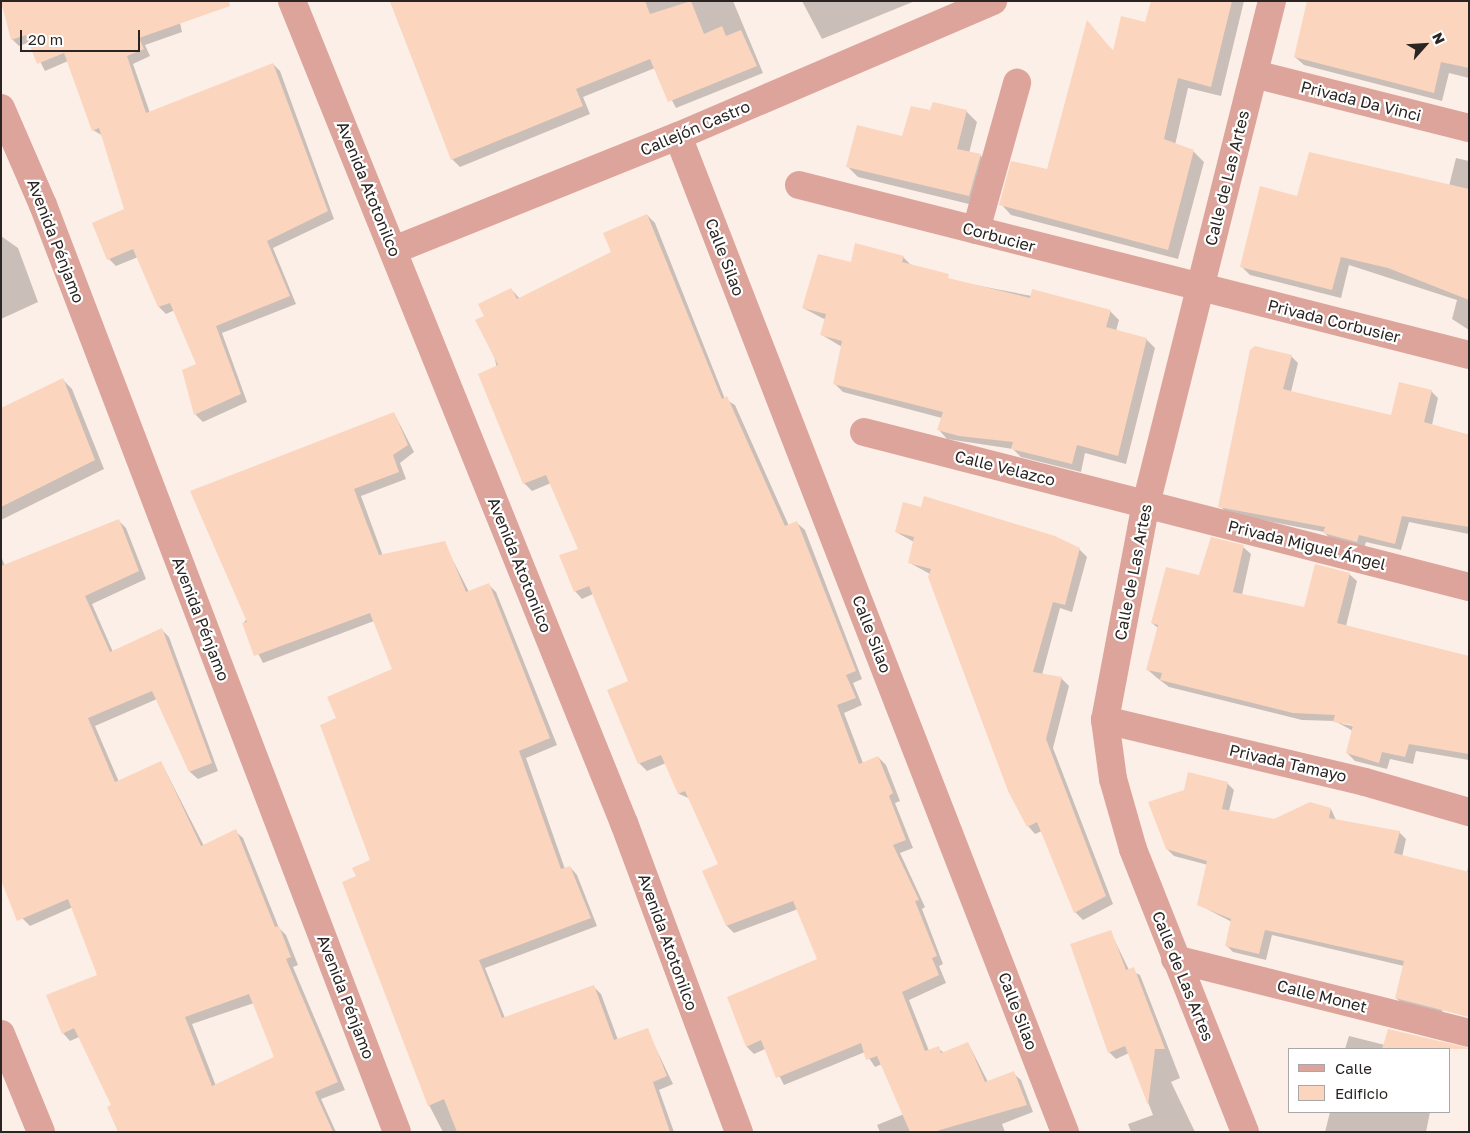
<!DOCTYPE html>
<meta charset="utf-8">
<style>
body{margin:0}
#map{position:relative;width:1470px;height:1133px;overflow:hidden;background:#fcefe7;font-family:"Golos Text",sans-serif}
div>[style]{position:absolute}
.shadow>*{inset:0;background:#0003}
.building>*{inset:0;background:#fcd5be}
.minor>*{height:28px;margin:-14px;padding:0 14px;transform-origin:14px;border-radius:14px;background:#dca49a}
span{translate:-50% -50%;white-space:nowrap;text-align:center;line-height:1.15;-webkit-text-stroke:4.5px #fff;paint-order:stroke}
.street-label{font-size:16px;color:#2a2522}
.frame{position:absolute;inset:0;border:2px solid #2a2522;pointer-events:none}
.legend{position:absolute;left:1288px;top:1048px;width:162px;height:65px;box-sizing:border-box;background:#fff;border:1px solid #aaa8a7;margin:0;padding:6px 9px;list-style:none;font-size:15px;color:#2a2522}
.legend li{display:flex;align-items:center;gap:10px;height:25px}
.legend b{width:25px;border:1px solid #aaa8a7}
.north{position:absolute;left:1400px;top:20px;width:50px;height:50px;-webkit-text-stroke:4px #fff;paint-order:stroke;rotate:64deg;font-size:14px;font-weight:700;line-height:20px;text-align:center;color:#2a2522}
.north::after{content:'';display:block;margin:auto;width:18px;height:22px;background:#2a2522;clip-path:polygon(50% 0,100% 100%,50% 72%,0 100%)}
.scale{position:absolute;left:20px;top:30px;width:120px;height:22px;box-sizing:border-box;border:2px solid #2a2522;border-top:0;padding-left:6px;font-size:15px;line-height:18px;white-space:nowrap;color:#2a2522;-webkit-text-stroke:4px #fff;paint-order:stroke}
</style>
<div id="map">
<div class="shadow">
<div style="clip-path:polygon(1px 1px,176px 5px,182px 32px,145px 45px,150px 56px,133px 64px,150px 113px,273px 64px,280px 71px,334px 219px,273px 248px,296px 304px,222px 333px,247px 402px,203px 422px,196px 415px,183px 371px,198px 364px,175px 310px,166px 314px,159px 307px,138px 257px,116px 266px,109px 259px,93px 224px,126px 210px,103px 136px,93px 130px,68px 61px,45px 71px,30px 42px,19px 46px,12px 39px)"></div>
<div style="clip-path:polygon(390px 1px,733px 1px,763px 73px,676px 108px,655px 68px,583px 97px,590px 114px,460px 167px,452px 159px)"></div>
<div style="clip-path:polygon(802px 1px,915px 1px,822px 39px)"></div>
<div style="clip-path:polygon(1152px 1px,1244px 1px,1221px 96px,1188px 88px,1175px 145px,1194px 152px,1204px 162px,1178px 259px,1011px 215px,1001px 204px,1048px 171px,1088px 23px,1114px 52px,1146px 24px)"></div>
<div style="clip-path:polygon(1469px 1px,1469px 78px,1449px 73px,1442px 101px,1304px 65px,1295px 57px)"></div>
<div style="clip-path:polygon(966px 111px,977px 122px,969px 153px,980px 155px,991px 166px,977px 206px,858px 177px,847px 166px,903px 137px,931px 112px)"></div>
<div style="clip-path:polygon(1456px 158px,1469px 161px,1469px 330px,1452px 319px,1457px 300px,1349px 265px,1341px 298px,1250px 275px,1241px 266px,1298px 197px,1449px 186px)"></div>
<div style="clip-path:polygon(647px 215px,655px 223px,725px 399px,735px 405px,789px 526px,797px 523px,805px 530px,862px 679px,853px 683px,862px 705px,844px 713px,863px 763px,878px 757px,886px 765px,900px 801px,895px 803px,913px 848px,900px 853px,925px 907px,922px 909px,943px 964px,939px 966px,946px 983px,909px 1000px,929px 1051px,938px 1048px,944px 1053px,968px 1043px,988px 1082px,1013px 1073px,1021px 1080px,1033px 1112px,1002px 1124px,1005px 1132px,880px 1132px,877px 1125px,904px 1114px,882px 1064px,875px 1067px,865px 1052px,784px 1085px,765px 1049px,754px 1054px,747px 1047px,728px 998px,819px 959px,798px 909px,734px 933px,727px 926px,719px 865px,691px 799px,679px 794px,666px 763px,647px 771px,639px 763px,630px 682px,593px 594px,582px 599px,575px 591px,579px 550px,551px 483px,532px 491px,524px 483px,485px 317px,511px 289px,520px 299px,612px 253px)"></div>
<div style="clip-path:polygon(1px 236px,18px 248px,38px 302px,1px 319px)"></div>
<div style="clip-path:polygon(903px 257px,912px 266px,954px 281px,1110px 311px,1119px 320px,1116px 331px,1146px 339px,1155px 348px,1126px 464px,1085px 453px,1081px 472px,1021px 457px,1013px 449px,947px 439px,939px 430px,942px 418px,843px 392px,834px 383px,842px 347px,822px 335px,826px 320px,803px 308px,852px 263px)"></div>
<div style="clip-path:polygon(1291px 356px,1298px 363px,1291px 392px,1392px 417px,1431px 391px,1438px 398px,1432px 425px,1469px 435px,1469px 534px,1409px 522px,1401px 550px,1366px 542px,1364px 548px,1331px 540px,1324px 532px,1227px 513px,1220px 506px)"></div>
<div style="clip-path:polygon(63px 380px,72px 389px,104px 469px,1px 520px,1px 409px)"></div>
<div style="clip-path:polygon(394px 413px,414px 452px,400px 463px,406px 479px,361px 496px,383px 556px,444px 543px,469px 592px,489px 585px,496px 592px,557px 745px,526px 758px,565px 869px,570px 867px,577px 875px,597px 926px,485px 968px,505px 1018px,594px 987px,601px 994px,618px 1040px,647px 1030px,673px 1084px,659px 1090px,674px 1132px,443px 1132px,429px 1105px,358px 877px,371px 861px,338px 719px,393px 670px,374px 621px,263px 663px,243px 624px)"></div>
<div style="clip-path:polygon(evenodd,119px 521px,126px 528px,146px 579px,92px 604px,113px 652px,162px 630px,169px 637px,218px 771px,198px 779px,190px 772px,157px 699px,95px 726px,119px 782px,161px 762px,204px 846px,235px 831px,243px 838px,279px 928px,286px 935px,298px 965px,293px 967px,345px 1090px,321px 1099px,336px 1132px,120px 1132px,113px 1106px,79px 1037px,70px 1041px,63px 1033px,99px 976px,73px 907px,30px 926px,22px 918px,1px 751px,1px 556px,5px 566px,119px 521px,254px 1003px,275px 1058px,216px 1086px,192px 1024px,254px 1003px)"></div>
<div style="clip-path:polygon(896px 532px,1079px 549px,1087px 557px,1072px 612px,1060px 608px,1042px 675px,1061px 678px,1069px 686px,1053px 748px,1113px 904px,1083px 920px,1075px 912px,1042px 831px,1035px 834px,1028px 826px,930px 574px,910px 563px,914px 542px)"></div>
<div style="clip-path:polygon(evenodd,1243px 547px,1251px 554px,1242px 595px,1304px 609px,1349px 574px,1357px 581px,1346px 626px,1469px 658px,1469px 760px,1416px 751px,1413px 764px,1390px 759px,1387px 769px,1355px 761px,1347px 753px,1353px 731px,1335px 721px,1302px 720px,1169px 687px,1156px 677px,1148px 670px,1158px 628px,1152px 623px,1200px 576px,1243px 547px,1342px 722px,1359px 724px,1359px 727px,1342px 724px,1342px 722px)"></div>
<div style="clip-path:polygon(1227px 783px,1234px 790px,1229px 811px,1275px 821px,1331px 809px,1336px 820px,1399px 832px,1406px 839px,1402px 857px,1467px 873px,1469px 863px,1469px 1012px,1443px 1006px,1442px 1014px,1403px 1004px,1396px 998px,1404px 966px,1272px 935px,1266px 960px,1233px 952px,1226px 945px,1232px 922px,1199px 905px,1208px 865px,1174px 856px,1167px 849px)"></div>
<div style="clip-path:polygon(1110px 931px,1129px 970px,1140px 975px,1180px 1078px,1171px 1082px,1195px 1132px,1131px 1132px,1128px 1124px,1153px 1115px,1129px 1053px,1116px 1059px,1109px 1052px)"></div>
<div style="clip-path:polygon(1349px 1036px,1385px 1045px,1440px 1049px,1345px 1049px)"></div>
<div style="clip-path:polygon(1330px 1112px,1430px 1112px,1426px 1132px,1325px 1132px)"></div>
</div>
<div class="building">
<div style="clip-path:polygon(1px 1px,229px 1px,230px 6px,139px 38px,144px 49px,127px 56px,146px 113px,273px 63px,328px 211px,267px 241px,290px 296px,216px 326px,241px 394px,194px 415px,182px 370px,196px 364px,170px 303px,158px 307px,133px 249px,107px 260px,92px 223px,124px 209px,99px 128px,92px 131px,64px 53px,37px 64px,26px 35px,11px 40px)"></div>
<div style="clip-path:polygon(390px 1px,645px 1px,650px 14px,691px 1px,704px 34px,722px 26px,726px 36px,741px 30px,757px 66px,668px 102px,650px 59px,576px 89px,583px 106px,451px 160px)"></div>
<div style="clip-path:polygon(1151px 1px,1232px 1px,1211px 87px,1178px 78px,1164px 139px,1194px 150px,1168px 250px,999px 205px,1011px 161px,1047px 169px,1087px 20px,1113px 51px,1121px 16px,1145px 22px)"></div>
<div style="clip-path:polygon(1307px 1px,1469px 1px,1469px 68px,1441px 62px,1434px 93px,1294px 57px)"></div>
<div style="clip-path:polygon(933px 102px,967px 110px,957px 149px,981px 154px,969px 196px,846px 167px,857px 125px,902px 136px,911px 106px,930px 110px)"></div>
<div style="clip-path:polygon(1309px 152px,1469px 189px,1469px 300px,1388px 268px,1341px 257px,1332px 290px,1240px 267px,1260px 186px,1297px 196px)"></div>
<div style="clip-path:polygon(647px 214px,722px 399px,727px 396px,785px 526px,797px 521px,856px 671px,846px 675px,856px 698px,837px 705px,859px 764px,878px 756px,893px 793px,889px 796px,906px 840px,893px 845px,919px 900px,915px 901px,937px 956px,932px 958px,939px 975px,902px 992px,925px 1051px,939px 1046px,941px 1053px,968px 1042px,985px 1082px,1014px 1071px,1027px 1105px,933px 1132px,910px 1132px,877px 1056px,866px 1060px,861px 1043px,776px 1078px,761px 1040px,746px 1047px,727px 997px,817px 959px,793px 901px,726px 926px,702px 871px,718px 864px,685px 791px,678px 794px,661px 755px,638px 764px,607px 690px,628px 681px,589px 586px,574px 592px,559px 555px,578px 549px,546px 475px,523px 484px,478px 374px,498px 365px,475px 320px,484px 316px,478px 304px,511px 288px,517px 299px,611px 252px,603px 233px)"></div>
<div style="clip-path:polygon(855px 243px,904px 256px,902px 262px,949px 274px,948px 278px,1030px 298px,1032px 289px,1111px 310px,1106px 327px,1147px 338px,1118px 456px,1077px 445px,1072px 464px,1011px 449px,1013px 442px,959px 436px,937px 430px,943px 412px,833px 384px,842px 341px,820px 335px,826px 314px,802px 308px,818px 254px,851px 262px)"></div>
<div style="clip-path:polygon(1255px 346px,1292px 355px,1283px 389px,1323px 399px,1391px 415px,1399px 382px,1432px 390px,1424px 422px,1469px 435px,1469px 527px,1402px 516px,1395px 544px,1359px 535px,1357px 542px,1323px 533px,1325px 527px,1218px 507px,1250px 350px)"></div>
<div style="clip-path:polygon(63px 378px,95px 460px,1px 507px,1px 408px)"></div>
<div style="clip-path:polygon(394px 412px,408px 445px,393px 455px,399px 472px,354px 489px,367px 524px,379px 555px,445px 541px,466px 592px,489px 583px,550px 738px,519px 751px,561px 869px,570px 866px,591px 918px,479px 960px,502px 1018px,594px 985px,614px 1040px,648px 1028px,667px 1076px,653px 1082px,670px 1132px,457px 1132px,444px 1099px,428px 1106px,342px 882px,356px 876px,352px 868px,370px 860px,320px 725px,336px 718px,327px 697px,392px 669px,370px 613px,254px 656px,242px 623px,247px 622px,190px 491px)"></div>
<div style="clip-path:polygon(924px 496px,1055px 536px,1080px 548px,1065px 605px,1053px 602px,1033px 672px,1062px 677px,1046px 739px,1106px 896px,1074px 913px,1037px 822px,1027px 827px,1008px 791px,928px 577px,931px 569px,908px 563px,914px 537px,895px 532px,903px 502px,921px 507px)"></div>
<div style="clip-path:polygon(evenodd,119px 519px,139px 571px,85px 596px,110px 652px,162px 628px,212px 763px,189px 772px,152px 691px,88px 718px,115px 782px,161px 761px,201px 846px,236px 829px,275px 927px,279px 926px,291px 957px,286px 959px,338px 1082px,315px 1092px,333px 1132px,118px 1132px,107px 1107px,111px 1105px,74px 1028px,62px 1034px,46px 995px,97px 975px,68px 899px,17px 921px,1px 880px,1px 566px,119px 519px,249px 994px,274px 1057px,212px 1086px,185px 1017px,249px 994px)"></div>
<div style="clip-path:polygon(1211px 537px,1244px 545px,1233px 592px,1304px 607px,1315px 564px,1350px 573px,1337px 623px,1469px 656px,1469px 754px,1409px 744px,1405px 757px,1382px 752px,1379px 763px,1346px 753px,1353px 725px,1333px 722px,1335px 715px,1293px 713px,1160px 680px,1162px 673px,1146px 670px,1158px 625px,1151px 623px,1166px 567px,1199px 575px)"></div>
<div style="clip-path:polygon(1188px 772px,1228px 782px,1222px 809px,1274px 819px,1310px 802px,1331px 808px,1329px 818px,1400px 831px,1394px 853px,1469px 872px,1469px 1017px,1395px 998px,1404px 961px,1265px 930px,1259px 954px,1225px 946px,1231px 919px,1197px 905px,1207px 861px,1166px 849px,1148px 802px,1184px 790px)"></div>
<div style="clip-path:polygon(1111px 930px,1126px 970px,1134px 967px,1165px 1049px,1155px 1049px,1148px 1105px,1125px 1046px,1108px 1053px,1070px 944px)"></div>
<div style="clip-path:polygon(1388px 1029px,1469px 1048px,1469px 1049px,1382px 1049px)"></div>
</div>
<div class="minor">
<div style="left:292px;top:1px;width:887px;rotate:68.01deg"></div>
<div style="left:624px;top:823px;width:330px;rotate:69.6deg"></div>
<div style="left:1254px;top:74px;width:222px;rotate:14.1deg"></div>
<div style="left:1px;top:108px;width:106px;rotate:66.6deg"></div>
<div style="left:43px;top:205px;width:992px;rotate:69.1deg"></div>
<div style="left:678px;top:136px;width:1069px;rotate:68.77deg"></div>
<div style="left:799px;top:185px;width:691px;rotate:14.24deg"></div>
<div style="left:976px;top:230px;width:153px;rotate:-74.4deg"></div>
<div style="left:394px;top:250px;width:306px;rotate:-21.9deg"></div>
<div style="left:678px;top:136px;width:343px;rotate:-23.2deg"></div>
<div style="left:864px;top:432px;width:625px;rotate:14.37deg"></div>
<div style="left:1105px;top:720px;width:267px;rotate:13.4deg"></div>
<div style="left:1365px;top:782px;width:108px;rotate:16.1deg"></div>
<div style="left:1175px;top:959px;width:303px;rotate:14.1deg"></div>
<div style="left:1px;top:1034px;width:106px;rotate:67.8deg"></div>
<div style="left:1245px;top:1132px;width:304px;rotate:-111.6deg"></div>
<div style="left:1133px;top:849px;width:73px;rotate:-105.9deg"></div>
<div style="left:1113px;top:779px;width:60px;rotate:-97.7deg"></div>
<div style="left:1105px;top:720px;width:220px;rotate:-79.3deg"></div>
<div style="left:1146px;top:504px;width:519px;rotate:-75.94deg"></div>
</div>
<div class="street-label">
<span style="left:1361px;top:101px;rotate:14deg">Privada Da Vinci</span>
<span style="left:695px;top:128px;rotate:-23deg">Callejón Castro</span>
<span style="left:1227px;top:178px;rotate:-76deg">Calle de Las Artes</span>
<span style="left:369px;top:189px;rotate:68deg">Avenida Atotonilco</span>
<span style="left:999px;top:237px;rotate:15deg">Corbucier</span>
<span style="left:56px;top:241px;rotate:69deg">Avenida Pénjamo</span>
<span style="left:725px;top:257px;rotate:69deg">Calle Silao</span>
<span style="left:1334px;top:321px;rotate:14deg">Privada Corbusier</span>
<span style="left:1005px;top:468px;rotate:14deg">Calle Velazco</span>
<span style="left:1307px;top:545px;rotate:14deg">Privada Miguel Ángel</span>
<span style="left:520px;top:565px;rotate:68deg">Avenida Atotonilco</span>
<span style="left:1133px;top:572px;rotate:-79deg">Calle de Las Artes</span>
<span style="left:201px;top:619px;rotate:69deg">Avenida Pénjamo</span>
<span style="left:872px;top:634px;rotate:69deg">Calle Silao</span>
<span style="left:1288px;top:763px;rotate:13deg">Privada Tamayo</span>
<span style="left:668px;top:942px;rotate:70deg">Avenida Atotonilco</span>
<span style="left:1183px;top:976px;rotate:68deg">Calle de Las Artes</span>
<span style="left:1322px;top:996px;rotate:14deg">Calle Monet</span>
<span style="left:346px;top:997px;rotate:69deg">Avenida Pénjamo</span>
<span style="left:1018px;top:1011px;rotate:69deg">Calle Silao</span>
</div>
<div class="frame"></div>
<ul class="legend">
<li><b style="height:6px;background:#dca49a"></b>Calle</li>
<li><b style="height:14px;background:#fcd5be"></b>Edificio</li>
</ul>
<div class="north">N</div>
<div class="scale">20 m</div>
</div>
